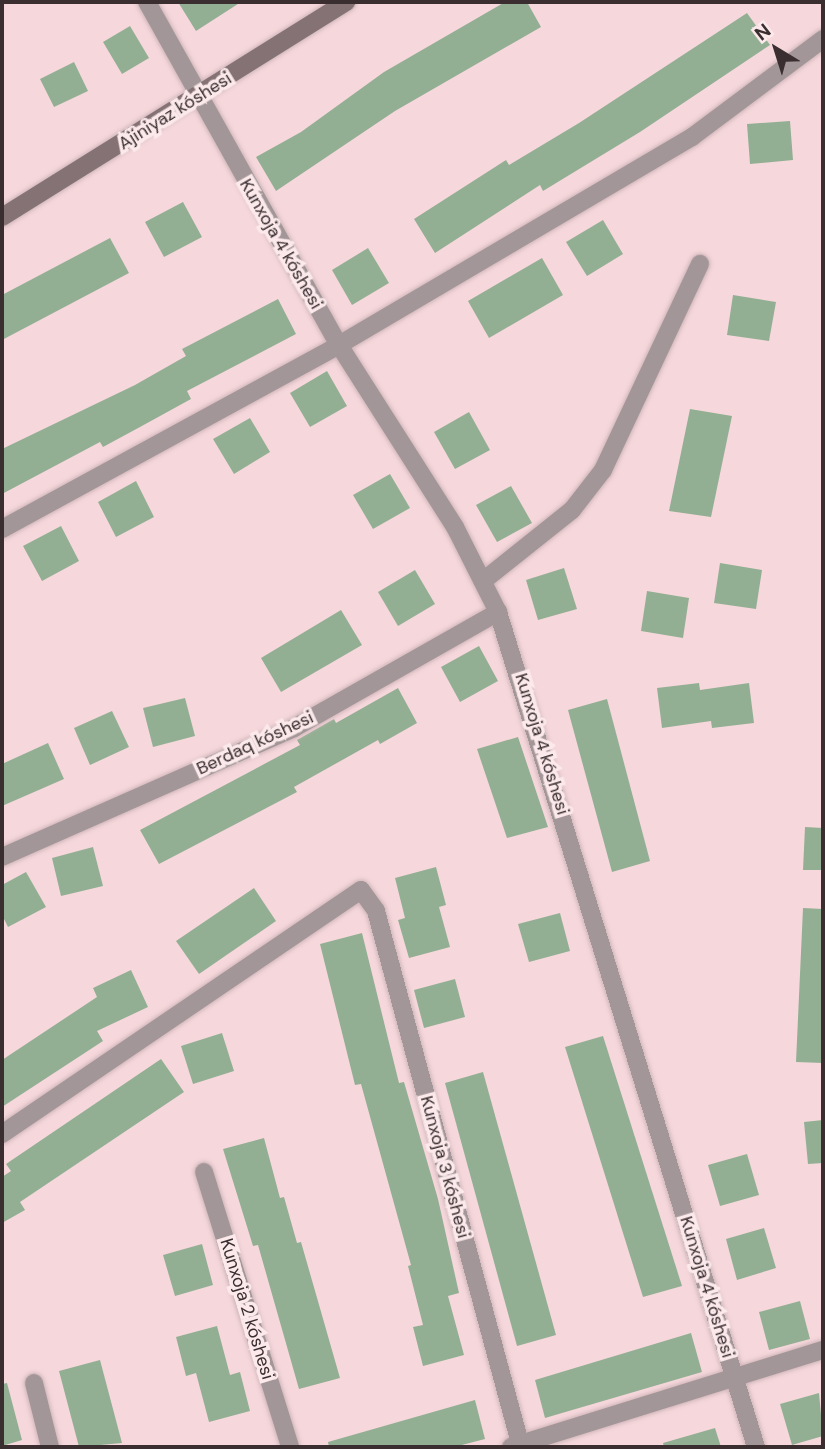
<!DOCTYPE html>
<meta charset="utf-8">
<style>
body{margin:0}
#map{position:relative;width:825px;height:1449px;overflow:hidden;background:#f6d8dc;font-family:"DM Sans",sans-serif}
div>[style]{position:absolute}
.building>*{inset:0;background:#93af93}
.roads{filter:drop-shadow(0 0 2px #d0b6ba) drop-shadow(0 0 2px #d0b6ba)}
.street>*{height:18px;margin:-9px;padding:0 9px;transform-origin:9px;border-radius:9px;background:#a39698}
.secondary>*{height:18px;margin:-9px;padding:0 9px;transform-origin:9px;border-radius:9px;background:#847275}
span{translate:-50% -50%;white-space:nowrap;text-align:center;line-height:1.15;-webkit-text-stroke:7px #fbe9eb;paint-order:stroke}
.street-label{font-size:18px;color:#3a2e30}
.frame{position:absolute;inset:0;border:4px solid #3a2e30;pointer-events:none}
.north{position:absolute;left:741px;top:14px;width:70px;height:70px;-webkit-text-stroke:5px #fbe9eb;paint-order:stroke;rotate:322deg;font-size:19px;font-weight:700;line-height:28px;text-align:center;color:#3a2e30}
.north::after{content:'';display:block;margin:auto;width:24px;height:32px;background:#3a2e30;clip-path:polygon(50% 0,100% 100%,50% 72%,0 100%)}
</style>
<div id="map">
<div class="building">
<div style="clip-path:polygon(178px 2px,241px 2px,196px 31px)"></div>
<div style="clip-path:polygon(505px 2px,527px 2px,541px 27px,395px 111px,276px 191px,256px 157px,301px 132px,384px 72px)"></div>
<div style="clip-path:polygon(747px 13px,770px 45px,640px 132px,543px 191px,540px 185px,435px 253px,414px 219px,506px 160px,509px 165px,579px 123px)"></div>
<div style="clip-path:polygon(130px 26px,149px 58px,122px 74px,103px 42px)"></div>
<div style="clip-path:polygon(74px 62px,88px 91px,54px 107px,40px 79px)"></div>
<div style="clip-path:polygon(790px 121px,793px 160px,750px 164px,747px 124px)"></div>
<div style="clip-path:polygon(183px 202px,202px 237px,164px 257px,145px 222px)"></div>
<div style="clip-path:polygon(603px 220px,623px 254px,587px 276px,566px 242px)"></div>
<div style="clip-path:polygon(110px 238px,129px 273px,2px 340px,2px 295px)"></div>
<div style="clip-path:polygon(368px 248px,389px 283px,352px 305px,332px 270px)"></div>
<div style="clip-path:polygon(542px 258px,563px 295px,489px 338px,468px 301px)"></div>
<div style="clip-path:polygon(733px 295px,776px 302px,769px 341px,727px 335px)"></div>
<div style="clip-path:polygon(278px 299px,296px 334px,187px 391px,191px 399px,140px 427px,103px 447px,100px 442px,2px 494px,2px 449px,135px 385px,186px 356px,182px 349px)"></div>
<div style="clip-path:polygon(327px 371px,347px 406px,310px 427px,290px 393px)"></div>
<div style="clip-path:polygon(690px 409px,732px 416px,711px 517px,669px 511px)"></div>
<div style="clip-path:polygon(469px 412px,490px 450px,455px 469px,434px 432px)"></div>
<div style="clip-path:polygon(250px 418px,270px 452px,234px 474px,213px 439px)"></div>
<div style="clip-path:polygon(390px 474px,410px 508px,373px 529px,353px 495px)"></div>
<div style="clip-path:polygon(136px 481px,154px 517px,116px 537px,98px 502px)"></div>
<div style="clip-path:polygon(511px 486px,532px 523px,497px 542px,476px 505px)"></div>
<div style="clip-path:polygon(61px 526px,79px 561px,42px 581px,23px 546px)"></div>
<div style="clip-path:polygon(720px 563px,762px 570px,756px 609px,714px 603px)"></div>
<div style="clip-path:polygon(564px 568px,577px 609px,538px 620px,526px 580px)"></div>
<div style="clip-path:polygon(415px 570px,435px 604px,398px 626px,378px 592px)"></div>
<div style="clip-path:polygon(647px 591px,689px 598px,683px 638px,641px 631px)"></div>
<div style="clip-path:polygon(341px 610px,362px 645px,281px 692px,261px 658px)"></div>
<div style="clip-path:polygon(479px 646px,498px 681px,460px 702px,441px 667px)"></div>
<div style="clip-path:polygon(699px 683px,700px 690px,749px 683px,754px 723px,712px 728px,711px 721px,662px 728px,657px 688px)"></div>
<div style="clip-path:polygon(398px 688px,417px 723px,380px 744px,378px 740px,294px 787px,297px 792px,159px 864px,140px 830px,300px 745px,297px 740px,334px 719px,336px 723px)"></div>
<div style="clip-path:polygon(185px 698px,195px 736px,153px 747px,143px 708px)"></div>
<div style="clip-path:polygon(607px 699px,650px 861px,612px 872px,568px 710px)"></div>
<div style="clip-path:polygon(112px 711px,129px 747px,90px 765px,74px 728px)"></div>
<div style="clip-path:polygon(518px 737px,548px 827px,507px 838px,477px 749px)"></div>
<div style="clip-path:polygon(48px 743px,64px 779px,2px 806px,2px 764px)"></div>
<div style="clip-path:polygon(805px 827px,823px 828px,823px 870px,803px 870px)"></div>
<div style="clip-path:polygon(93px 847px,103px 886px,61px 896px,52px 858px)"></div>
<div style="clip-path:polygon(436px 867px,446px 905px,439px 907px,450px 947px,409px 958px,398px 920px,405px 918px,395px 878px)"></div>
<div style="clip-path:polygon(26px 872px,46px 907px,8px 927px,2px 915px,2px 885px)"></div>
<div style="clip-path:polygon(254px 888px,276px 921px,199px 974px,176px 941px)"></div>
<div style="clip-path:polygon(803px 908px,823px 909px,823px 1063px,796px 1062px)"></div>
<div style="clip-path:polygon(560px 913px,570px 951px,529px 962px,518px 924px)"></div>
<div style="clip-path:polygon(362px 933px,399px 1083px,404px 1082px,438px 1199px,459px 1293px,448px 1296px,464px 1355px,423px 1366px,413px 1327px,423px 1325px,408px 1266px,411px 1265px,361px 1084px,355px 1085px,320px 944px)"></div>
<div style="clip-path:polygon(131px 970px,148px 1007px,97px 1031px,103px 1041px,2px 1107px,2px 1060px,97px 997px,93px 988px)"></div>
<div style="clip-path:polygon(455px 979px,465px 1017px,424px 1028px,414px 990px)"></div>
<div style="clip-path:polygon(222px 1033px,234px 1071px,193px 1084px,181px 1046px)"></div>
<div style="clip-path:polygon(603px 1036px,682px 1286px,643px 1297px,565px 1047px)"></div>
<div style="clip-path:polygon(161px 1059px,184px 1092px,20px 1202px,25px 1210px,2px 1223px,2px 1177px,11px 1171px,6px 1164px)"></div>
<div style="clip-path:polygon(483px 1072px,556px 1335px,517px 1346px,445px 1083px)"></div>
<div style="clip-path:polygon(823px 1120px,823px 1163px,808px 1164px,804px 1122px)"></div>
<div style="clip-path:polygon(264px 1138px,280px 1198px,284px 1197px,297px 1243px,301px 1242px,340px 1378px,299px 1389px,258px 1245px,253px 1246px,223px 1149px)"></div>
<div style="clip-path:polygon(747px 1154px,759px 1195px,720px 1206px,708px 1165px)"></div>
<div style="clip-path:polygon(764px 1228px,776px 1268px,737px 1280px,726px 1239px)"></div>
<div style="clip-path:polygon(202px 1244px,213px 1285px,175px 1296px,163px 1255px)"></div>
<div style="clip-path:polygon(800px 1301px,810px 1339px,769px 1350px,759px 1312px)"></div>
<div style="clip-path:polygon(217px 1326px,230px 1375px,240px 1372px,250px 1411px,209px 1422px,196px 1373px,186px 1376px,176px 1337px)"></div>
<div style="clip-path:polygon(691px 1333px,702px 1372px,545px 1418px,535px 1380px)"></div>
<div style="clip-path:polygon(100px 1360px,122px 1443px,79px 1447px,59px 1371px)"></div>
<div style="clip-path:polygon(7px 1383px,22px 1440px,2px 1446px,2px 1384px)"></div>
<div style="clip-path:polygon(819px 1393px,823px 1436px,792px 1445px,780px 1404px)"></div>
<div style="clip-path:polygon(475px 1400px,485px 1439px,454px 1447px,329px 1447px,328px 1442px)"></div>
<div style="clip-path:polygon(715px 1428px,721px 1447px,664px 1447px,663px 1443px)"></div>
</div>
<div class="roads">
<div class="street">
<div style="left:147px;top:2px;width:393px;rotate:60.8deg"></div>
<div style="left:339px;top:345px;width:216px;rotate:57.5deg"></div>
<div style="left:455px;top:527px;width:95px;rotate:63.2deg"></div>
<div style="left:498px;top:612px;width:874px;rotate:72.83deg"></div>
<div style="left:2px;top:529px;width:384px;rotate:-28.6deg"></div>
<div style="left:339px;top:345px;width:410px;rotate:-30.5deg"></div>
<div style="left:692px;top:137px;width:164px;rotate:-36.8deg"></div>
<div style="left:483px;top:581px;width:114px;rotate:-38.6deg"></div>
<div style="left:572px;top:510px;width:51px;rotate:-52.2deg"></div>
<div style="left:603px;top:470px;width:228px;rotate:-64.8deg"></div>
<div style="left:2px;top:857px;width:319px;rotate:-23.8deg"></div>
<div style="left:294px;top:728px;width:235px;rotate:-29.6deg"></div>
<div style="left:2px;top:1134px;width:434px;rotate:-34.2deg"></div>
<div style="left:361px;top:890px;width:26px;rotate:54deg"></div>
<div style="left:376px;top:911px;width:555px;rotate:74.86deg"></div>
<div style="left:204px;top:1172px;width:288px;rotate:72.6deg"></div>
<div style="left:34px;top:1383px;width:66px;rotate:76deg"></div>
<div style="left:511px;top:1447px;width:327px;rotate:-17.3deg"></div>
</div>
<div class="secondary">
<div style="left:2px;top:217px;width:406px;rotate:-32deg"></div>
</div>
</div>
<div class="street-label">
<span style="left:175px;top:111px;rotate:-32deg">Ajiniyaz kóshesi</span>
<span style="left:281px;top:244px;rotate:60deg">Kunxoja 4 kóshesi</span>
<span style="left:255px;top:743px;rotate:-25deg">Berdaq kóshesi</span>
<span style="left:542px;top:744px;rotate:73deg">Kunxoja 4 kóshesi</span>
<span style="left:445px;top:1167px;rotate:75deg">Kunxoja 3 kóshesi</span>
<span style="left:707px;top:1287px;rotate:73deg">Kunxoja 4 kóshesi</span>
<span style="left:247px;top:1309px;rotate:73deg">Kunxoja 2 kóshesi</span>
</div>
<div class="frame"></div>
<div class="north">N</div>
</div>
